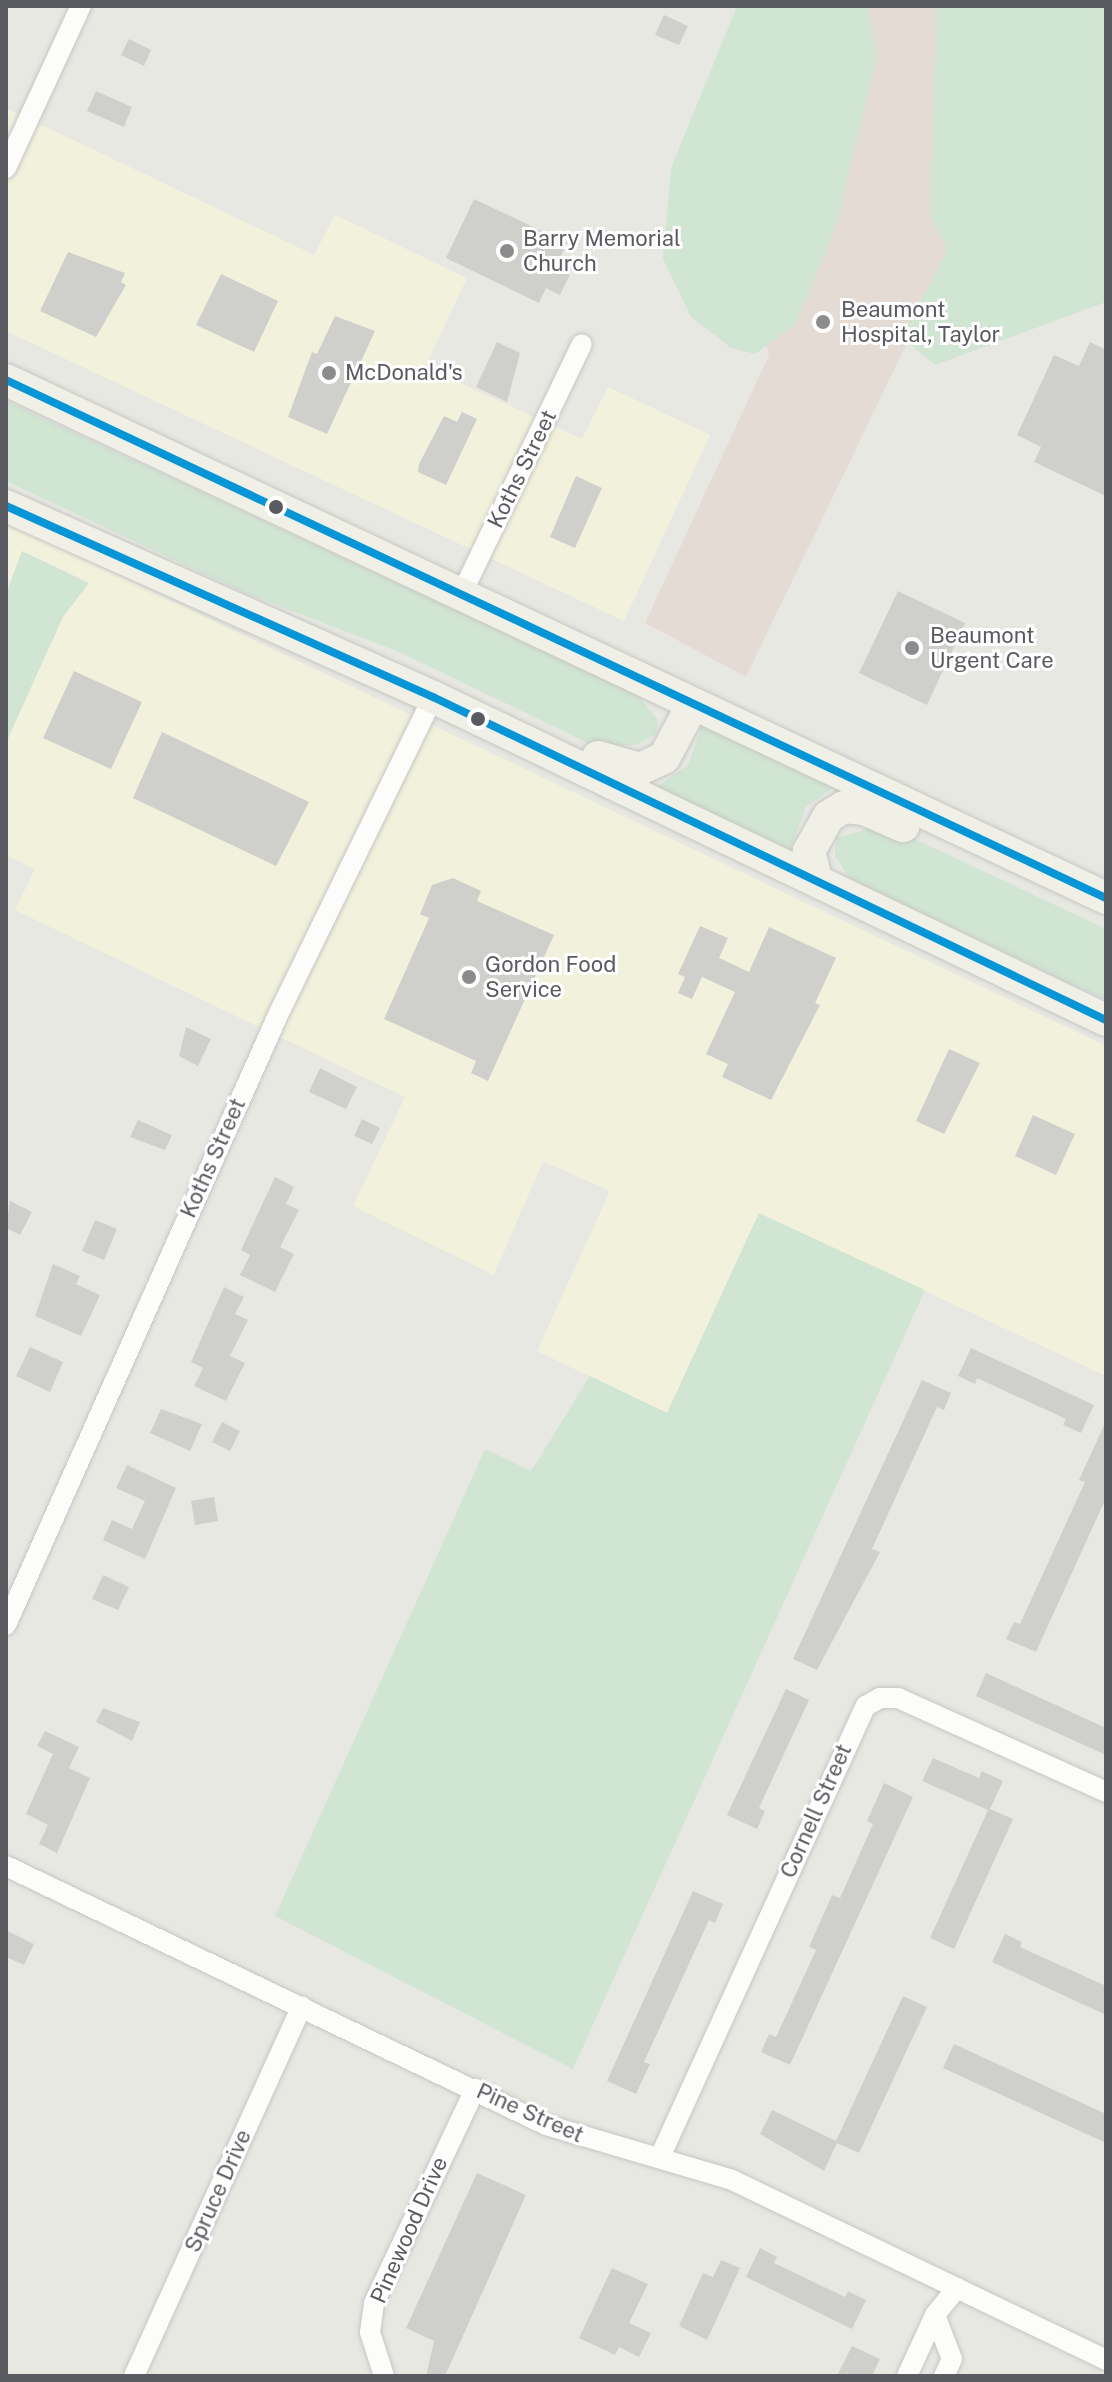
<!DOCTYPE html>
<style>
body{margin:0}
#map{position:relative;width:1112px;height:2382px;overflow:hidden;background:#e8e8e3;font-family:"Public Sans",sans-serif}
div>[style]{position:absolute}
.commercial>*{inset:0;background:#f2f2dc}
.medical>*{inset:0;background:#e5dbd5}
.green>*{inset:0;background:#d1e5d3}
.building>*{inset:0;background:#cfcfcc}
.roads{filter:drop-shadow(0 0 2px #c6c6c5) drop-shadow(0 0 2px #c6c6c5)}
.minor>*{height:20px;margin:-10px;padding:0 10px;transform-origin:10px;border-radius:10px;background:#fcfcfb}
.primary>*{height:32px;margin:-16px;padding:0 16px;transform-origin:16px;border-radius:16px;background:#f0f0e6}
.bus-1>*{height:8px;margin:-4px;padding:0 4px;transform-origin:4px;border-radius:4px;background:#0696d7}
.dots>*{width:22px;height:22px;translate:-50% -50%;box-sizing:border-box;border:4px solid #fff;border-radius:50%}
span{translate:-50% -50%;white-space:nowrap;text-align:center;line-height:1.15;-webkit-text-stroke:6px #fff;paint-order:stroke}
.poi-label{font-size:22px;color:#595b60}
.left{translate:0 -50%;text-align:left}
.street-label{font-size:22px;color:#595b60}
.frame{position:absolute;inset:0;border:8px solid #595b60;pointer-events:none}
</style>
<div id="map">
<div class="commercial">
<div style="clip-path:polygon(6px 108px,314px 255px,335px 215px,467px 278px,425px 367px,582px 439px,608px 387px,710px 435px,624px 621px,6px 331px)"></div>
<div style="clip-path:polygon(6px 522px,1106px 1046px,1106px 1376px,759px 1213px,667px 1413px,537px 1351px,610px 1191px,543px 1161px,494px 1275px,353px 1206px,405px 1097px,15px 910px,35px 869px,6px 855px)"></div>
</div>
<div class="medical">
<div style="clip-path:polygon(834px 6px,965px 6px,949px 256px,746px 677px,645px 623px,769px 355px,767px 347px,690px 296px)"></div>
</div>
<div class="green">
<div style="clip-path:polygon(737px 6px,867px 6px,877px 56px,836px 226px,795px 325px,755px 354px,731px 348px,691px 317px,663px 259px,671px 168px)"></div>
<div style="clip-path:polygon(937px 6px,1106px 6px,1106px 302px,935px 365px,902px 338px,947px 250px,930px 213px)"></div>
<div style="clip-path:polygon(6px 401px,638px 695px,658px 720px,656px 734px,636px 745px,594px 746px,399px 652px,243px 592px,6px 481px)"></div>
<div style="clip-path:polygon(22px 551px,89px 583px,63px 617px,6px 743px,6px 594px)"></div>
<div style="clip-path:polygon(702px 726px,833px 788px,806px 807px,790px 850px,657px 787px,688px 765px)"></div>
<div style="clip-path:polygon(868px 829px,900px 832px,1106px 929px,1106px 1000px,851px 880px,835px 856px,836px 838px)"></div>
<div style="clip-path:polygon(759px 1213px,925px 1290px,573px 2069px,275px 1916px,485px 1449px,531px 1471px,590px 1376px,667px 1413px)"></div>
</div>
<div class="building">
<div style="clip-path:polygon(664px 15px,688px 26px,679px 45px,655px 35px)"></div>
<div style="clip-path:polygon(129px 39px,151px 50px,144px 66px,121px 55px)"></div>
<div style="clip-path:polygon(96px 91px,132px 107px,124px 127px,87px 111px)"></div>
<div style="clip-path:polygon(474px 199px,567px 243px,559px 260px,573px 268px,560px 295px,546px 288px,539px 303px,446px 258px)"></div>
<div style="clip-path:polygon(68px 252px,125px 273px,121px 282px,126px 285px,96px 337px,40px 311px)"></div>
<div style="clip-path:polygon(221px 274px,278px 301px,254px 352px,196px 325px)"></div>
<div style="clip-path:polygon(335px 316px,375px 331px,327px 434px,288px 417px,312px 352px,317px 354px)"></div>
<div style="clip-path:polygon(497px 342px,520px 353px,507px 402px,476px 387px)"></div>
<div style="clip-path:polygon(1090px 342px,1106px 350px,1106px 496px,1034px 462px,1041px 447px,1017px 435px,1054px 355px,1079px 366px)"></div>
<div style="clip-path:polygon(462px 412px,477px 419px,446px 485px,418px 472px,419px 464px,444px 416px,457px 422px)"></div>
<div style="clip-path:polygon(576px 476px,602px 488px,575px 548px,550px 537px)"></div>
<div style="clip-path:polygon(898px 591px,965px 623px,927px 705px,859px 673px)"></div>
<div style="clip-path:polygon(74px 671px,142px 702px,111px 769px,43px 738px)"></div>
<div style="clip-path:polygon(162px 732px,309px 802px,276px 866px,133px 798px)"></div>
<div style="clip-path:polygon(453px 878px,481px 891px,477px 901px,554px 935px,488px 1081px,471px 1073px,476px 1061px,384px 1019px,429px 918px,420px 914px,432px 885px)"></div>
<div style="clip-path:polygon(700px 926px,728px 938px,719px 958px,749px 972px,769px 927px,836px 958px,815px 1003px,820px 1005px,771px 1100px,722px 1077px,728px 1064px,706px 1054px,735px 992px,702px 977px,692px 999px,678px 993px,685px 977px,678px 974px)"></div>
<div style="clip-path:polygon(186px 1027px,211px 1039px,198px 1066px,179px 1056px)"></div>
<div style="clip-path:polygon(949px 1049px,980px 1063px,944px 1134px,916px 1121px)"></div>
<div style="clip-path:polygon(320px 1068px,357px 1087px,346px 1109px,309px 1092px)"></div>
<div style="clip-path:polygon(1033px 1115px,1075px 1134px,1056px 1175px,1015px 1156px)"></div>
<div style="clip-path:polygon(362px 1119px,380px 1128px,372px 1144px,354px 1136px)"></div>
<div style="clip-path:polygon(138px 1120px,172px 1135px,165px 1150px,130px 1137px)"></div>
<div style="clip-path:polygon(275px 1177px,294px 1187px,286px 1204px,299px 1210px,280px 1247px,294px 1254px,275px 1292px,240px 1275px,250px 1255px,241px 1250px)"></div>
<div style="clip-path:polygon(10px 1201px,32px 1212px,20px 1235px,6px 1228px)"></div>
<div style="clip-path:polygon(95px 1220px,117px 1229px,104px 1260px,82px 1251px)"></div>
<div style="clip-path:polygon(53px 1264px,80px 1276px,76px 1284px,100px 1295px,81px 1336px,35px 1316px)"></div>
<div style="clip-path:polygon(224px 1287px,244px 1297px,235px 1314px,248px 1320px,230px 1356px,245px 1363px,226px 1401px,194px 1386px,203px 1368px,191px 1362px)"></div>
<div style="clip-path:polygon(30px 1347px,63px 1362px,50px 1392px,16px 1376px)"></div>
<div style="clip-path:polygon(971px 1348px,1094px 1405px,1081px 1433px,1063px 1425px,1066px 1419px,977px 1378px,975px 1384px,958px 1376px)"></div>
<div style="clip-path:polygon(922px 1380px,951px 1393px,944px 1410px,937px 1407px,872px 1549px,880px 1552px,817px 1670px,793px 1659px)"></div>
<div style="clip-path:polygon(161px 1409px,202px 1424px,190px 1451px,150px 1433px)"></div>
<div style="clip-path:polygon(1106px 1421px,1106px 1498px,1036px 1652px,1006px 1639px,1014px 1622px,1020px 1624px,1085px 1482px,1079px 1480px)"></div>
<div style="clip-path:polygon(222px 1422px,240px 1431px,230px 1451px,212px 1442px)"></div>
<div style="clip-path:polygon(127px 1465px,176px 1488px,145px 1559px,103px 1540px,112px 1520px,132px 1529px,145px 1501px,116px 1488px)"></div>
<div style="clip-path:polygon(214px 1497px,218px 1521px,195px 1525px,191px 1501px)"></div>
<div style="clip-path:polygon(103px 1575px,129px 1587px,118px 1610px,92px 1599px)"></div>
<div style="clip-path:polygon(986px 1673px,1106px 1728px,1106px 1755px,976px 1696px)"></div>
<div style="clip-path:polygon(786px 1689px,809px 1700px,759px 1808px,765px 1811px,757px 1829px,727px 1815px)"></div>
<div style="clip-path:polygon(103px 1708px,140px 1722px,132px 1741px,96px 1722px)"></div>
<div style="clip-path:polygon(45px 1731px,79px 1747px,69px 1768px,90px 1778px,57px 1853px,39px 1844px,48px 1825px,26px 1814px,53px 1754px,37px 1746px)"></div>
<div style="clip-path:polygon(933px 1758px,979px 1778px,982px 1771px,1003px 1781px,990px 1809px,1013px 1819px,954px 1949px,930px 1938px,988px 1810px,922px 1781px)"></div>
<div style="clip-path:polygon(884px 1783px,913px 1797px,790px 2065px,761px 2052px,769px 2034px,776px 2037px,816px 1950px,809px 1947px,832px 1895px,840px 1898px,873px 1824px,867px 1821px)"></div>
<div style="clip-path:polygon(693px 1891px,723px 1904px,715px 1923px,709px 1920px,644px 2062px,650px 2064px,636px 2094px,607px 2081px)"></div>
<div style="clip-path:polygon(6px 1930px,34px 1944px,24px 1965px,6px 1957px)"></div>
<div style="clip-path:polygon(1005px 1934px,1022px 1942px,1020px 1947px,1106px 1986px,1106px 2015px,992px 1962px)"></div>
<div style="clip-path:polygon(903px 1996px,927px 2007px,859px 2153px,837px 2143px,824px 2171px,760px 2134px,772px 2110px,836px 2141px)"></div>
<div style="clip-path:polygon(954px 2044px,1106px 2114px,1106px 2143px,943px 2068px)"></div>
<div style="clip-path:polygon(477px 2173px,526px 2195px,445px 2376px,426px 2376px,434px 2341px,406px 2328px)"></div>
<div style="clip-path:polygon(760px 2248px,777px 2257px,774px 2263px,845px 2297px,848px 2291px,866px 2300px,852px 2329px,746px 2277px)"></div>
<div style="clip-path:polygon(721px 2260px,740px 2268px,707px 2340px,679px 2326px,703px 2273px,713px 2277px)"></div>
<div style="clip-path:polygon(612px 2268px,648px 2284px,629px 2323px,651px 2333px,639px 2357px,619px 2347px,615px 2355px,579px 2338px)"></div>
<div style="clip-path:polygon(852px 2346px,880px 2359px,872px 2376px,837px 2376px)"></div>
</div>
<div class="roads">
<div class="minor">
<div style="left:6px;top:168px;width:179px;rotate:-65.2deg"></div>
<div style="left:462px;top:593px;width:276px;rotate:-64.3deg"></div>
<div style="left:6px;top:1625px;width:668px;rotate:-65.97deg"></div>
<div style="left:278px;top:1015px;width:354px;rotate:-64deg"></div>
<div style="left:6px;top:1866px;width:599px;rotate:25.62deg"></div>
<div style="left:546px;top:2125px;width:192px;rotate:16.4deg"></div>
<div style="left:730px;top:2179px;width:417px;rotate:25.7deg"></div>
<div style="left:660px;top:2157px;width:496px;rotate:-65.5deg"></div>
<div style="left:866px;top:1706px;width:16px;rotate:-30deg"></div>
<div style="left:880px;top:1698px;width:18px"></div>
<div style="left:898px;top:1698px;width:228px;rotate:24.3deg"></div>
<div style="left:935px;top:2315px;width:47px;rotate:68.9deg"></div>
<div style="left:952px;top:2359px;width:19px;rotate:115deg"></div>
<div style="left:134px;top:2376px;width:406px;rotate:-65.6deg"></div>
<div style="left:384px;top:2376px;width:46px;rotate:-107.7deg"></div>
<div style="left:370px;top:2332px;width:29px;rotate:-82deg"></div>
<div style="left:374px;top:2303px;width:237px;rotate:-64.7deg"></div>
<div style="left:907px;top:2376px;width:67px;rotate:-65.3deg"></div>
<div style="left:935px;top:2315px;width:35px;rotate:-51deg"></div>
</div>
<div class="primary">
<div style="left:6px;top:380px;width:1216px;rotate:25.22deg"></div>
<div style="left:6px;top:506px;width:468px;rotate:24.1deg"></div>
<div style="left:433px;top:697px;width:746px;rotate:25.64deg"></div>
<div style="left:598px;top:757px;width:44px;rotate:15.9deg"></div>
<div style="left:640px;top:769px;width:26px;rotate:-25deg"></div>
<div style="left:664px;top:758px;width:61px;rotate:-61.8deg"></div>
<div style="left:816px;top:878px;width:28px;rotate:-105deg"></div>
<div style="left:809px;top:851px;width:40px;rotate:-60.3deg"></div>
<div style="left:829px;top:816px;width:17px;rotate:-31deg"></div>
<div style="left:844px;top:807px;width:20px;rotate:6deg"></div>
<div style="left:864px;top:809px;width:43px;rotate:23.6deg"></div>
</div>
</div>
<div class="bus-1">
<div style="left:6px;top:380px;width:1216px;rotate:25.22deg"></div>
<div style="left:6px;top:506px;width:468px;rotate:24.1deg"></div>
<div style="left:433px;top:697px;width:746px;rotate:25.64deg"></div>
</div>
<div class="dots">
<div style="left:507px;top:251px;background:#8b8c8e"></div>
<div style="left:823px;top:322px;background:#8b8c8e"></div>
<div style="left:329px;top:373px;background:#8b8c8e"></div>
<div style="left:276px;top:507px;background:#595b60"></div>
<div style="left:912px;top:648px;background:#8b8c8e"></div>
<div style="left:478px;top:719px;background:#595b60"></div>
<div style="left:469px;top:977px;background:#8b8c8e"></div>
</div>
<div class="poi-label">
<span class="left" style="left:523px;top:251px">Barry Memorial<br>Church</span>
<span class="left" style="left:841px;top:322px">Beaumont<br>Hospital, Taylor</span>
<span class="left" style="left:345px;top:373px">McDonald's</span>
<span class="left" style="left:930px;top:648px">Beaumont<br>Urgent Care</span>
<span class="left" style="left:485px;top:977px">Gordon Food<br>Service</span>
</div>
<div class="street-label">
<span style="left:522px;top:469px;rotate:-64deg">Koths Street</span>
<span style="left:213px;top:1158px;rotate:-66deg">Koths Street</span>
<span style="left:816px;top:1811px;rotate:-66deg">Cornell Street</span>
<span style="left:530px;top:2113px;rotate:24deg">Pine Street</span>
<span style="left:218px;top:2191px;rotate:-66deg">Spruce Drive</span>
<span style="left:409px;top:2230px;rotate:-66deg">Pinewood Drive</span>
</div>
<div class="frame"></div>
</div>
